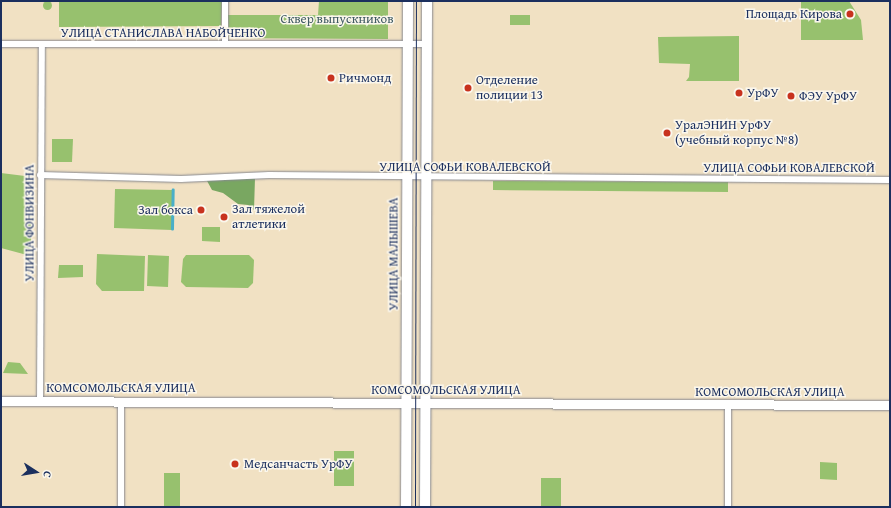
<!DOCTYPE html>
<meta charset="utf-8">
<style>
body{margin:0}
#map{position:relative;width:891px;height:508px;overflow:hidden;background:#f1e1c3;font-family:"Gentium Book Plus",serif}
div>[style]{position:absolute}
.green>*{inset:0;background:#97c16e}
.round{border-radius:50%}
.forest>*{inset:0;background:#79a761}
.stream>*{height:2.5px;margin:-1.25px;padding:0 1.25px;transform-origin:1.25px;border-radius:1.25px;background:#49afc8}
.roads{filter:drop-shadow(0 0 1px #868890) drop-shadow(0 0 1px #868890)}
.street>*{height:6px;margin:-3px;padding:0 3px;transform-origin:3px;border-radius:3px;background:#fff}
.secondary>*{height:9px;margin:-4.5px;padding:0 4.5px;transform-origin:4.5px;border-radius:4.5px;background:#fff}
.primary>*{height:10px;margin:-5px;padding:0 5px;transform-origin:5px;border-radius:5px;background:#fff}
.tram>*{height:1px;margin:-0.5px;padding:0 0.5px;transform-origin:0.5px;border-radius:0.5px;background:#1b2f5e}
.dots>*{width:11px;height:11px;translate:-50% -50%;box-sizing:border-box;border:2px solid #fbf7ec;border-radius:50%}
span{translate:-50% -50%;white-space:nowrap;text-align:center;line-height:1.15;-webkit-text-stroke:3px #fbf7ec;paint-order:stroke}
.poi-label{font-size:13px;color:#1b2f5e}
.right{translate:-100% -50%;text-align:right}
.left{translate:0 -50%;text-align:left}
.park-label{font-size:13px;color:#405b63}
.street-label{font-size:13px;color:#1b2f5e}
.frame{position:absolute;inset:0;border:2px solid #1b2f5e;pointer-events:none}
.north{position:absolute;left:16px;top:452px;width:40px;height:40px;-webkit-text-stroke:3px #fbf7ec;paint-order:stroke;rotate:102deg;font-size:11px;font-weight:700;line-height:16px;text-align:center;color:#1b2f5e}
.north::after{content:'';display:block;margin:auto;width:14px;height:18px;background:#1b2f5e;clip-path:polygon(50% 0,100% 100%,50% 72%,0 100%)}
</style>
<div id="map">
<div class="green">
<div class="round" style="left:42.5px;top:0.5px;width:9px;height:9px"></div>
<div style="clip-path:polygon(59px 1px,222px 1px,221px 26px,59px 27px)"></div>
<div style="clip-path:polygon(319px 1px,388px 1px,388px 39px,229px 38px,228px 15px,318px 15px)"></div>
<div style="clip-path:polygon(801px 1px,849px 1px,861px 20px,863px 40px,801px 40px)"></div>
<div style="clip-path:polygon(510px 15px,530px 15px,530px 25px,510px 25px)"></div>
<div style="clip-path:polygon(739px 36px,739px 81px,686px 81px,689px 77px,690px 64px,659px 63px,658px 37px)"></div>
<div style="clip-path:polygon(52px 139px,73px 139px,72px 162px,52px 162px)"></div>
<div style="clip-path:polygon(1px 173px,25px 176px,31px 204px,31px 246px,27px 255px,1px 248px)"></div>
<div style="clip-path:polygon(493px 181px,728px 182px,728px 192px,493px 190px)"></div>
<div style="clip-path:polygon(115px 189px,173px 190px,172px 230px,114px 228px)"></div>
<div style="clip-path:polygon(202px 227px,220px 227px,220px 242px,202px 241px)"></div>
<div style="clip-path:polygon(97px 254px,145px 256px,144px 291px,102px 291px,96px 284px)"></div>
<div style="clip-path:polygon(148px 255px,169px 256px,168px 287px,147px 286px)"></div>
<div style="clip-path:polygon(186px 255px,249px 255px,254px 260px,253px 283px,248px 288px,186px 287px,181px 282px,183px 259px)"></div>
<div style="clip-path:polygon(59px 265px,83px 265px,83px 277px,58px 278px)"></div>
<div style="clip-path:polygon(8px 362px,20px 363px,28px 374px,3px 373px)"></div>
<div style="clip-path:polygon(334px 451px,354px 451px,354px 486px,334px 486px)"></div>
<div style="clip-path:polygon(820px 462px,837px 463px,837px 480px,820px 479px)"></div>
<div style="clip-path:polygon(164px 473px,180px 473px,180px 507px,164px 507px)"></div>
<div style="clip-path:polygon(541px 478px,561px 478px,561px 507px,541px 507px)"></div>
</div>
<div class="forest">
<div style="clip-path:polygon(255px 178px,254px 210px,248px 205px,238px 204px,223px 193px,212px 190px,206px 179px)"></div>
</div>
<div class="stream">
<div style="left:172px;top:229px;width:39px;rotate:-89deg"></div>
</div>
<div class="roads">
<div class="street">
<div style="left:1px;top:44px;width:426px"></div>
<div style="left:225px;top:44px;width:43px;rotate:-90deg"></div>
<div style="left:40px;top:175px;width:141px;rotate:1.6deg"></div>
<div style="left:181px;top:179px;width:88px;rotate:-2.6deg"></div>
<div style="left:269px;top:175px;width:621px;rotate:0.46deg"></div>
<div style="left:40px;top:402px;width:358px;rotate:-89.7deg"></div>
<div style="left:121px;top:507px;width:106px;rotate:-90deg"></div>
<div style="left:728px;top:507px;width:103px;rotate:-90deg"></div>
</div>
<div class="secondary">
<div style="left:1px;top:401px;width:889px;rotate:0.26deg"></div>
</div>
<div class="primary">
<div style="left:406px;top:507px;width:506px;rotate:-89.77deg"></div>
<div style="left:425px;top:507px;width:506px;rotate:-89.77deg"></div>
</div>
</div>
<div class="tram">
<div style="left:415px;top:507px;width:506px;rotate:-89.89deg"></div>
</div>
<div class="dots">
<div style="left:850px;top:14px;background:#c8321e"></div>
<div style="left:331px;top:78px;background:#c8321e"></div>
<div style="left:468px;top:88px;background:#c8321e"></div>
<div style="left:739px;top:93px;background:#c8321e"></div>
<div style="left:791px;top:96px;background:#c8321e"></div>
<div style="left:667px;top:133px;background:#c8321e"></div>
<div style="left:201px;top:210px;background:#c8321e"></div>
<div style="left:224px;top:217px;background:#c8321e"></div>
<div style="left:235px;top:464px;background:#c8321e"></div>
</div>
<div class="poi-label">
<span class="right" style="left:842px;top:14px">Площадь Кирова</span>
<span class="left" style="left:339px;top:78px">Ричмонд</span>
<span class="left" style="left:476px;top:88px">Отделение<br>полиции 13</span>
<span class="left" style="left:747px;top:93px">УрФУ</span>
<span class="left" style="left:799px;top:96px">ФЭУ УрФУ</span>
<span class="left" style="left:675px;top:133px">УралЭНИН УрФУ<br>(учебный корпус №8)</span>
<span class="right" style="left:193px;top:210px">Зал бокса</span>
<span class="left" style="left:232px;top:217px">Зал тяжелой<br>атлетики</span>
<span class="left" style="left:244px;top:464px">Медсанчасть УрФУ</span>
</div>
<div class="park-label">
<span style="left:337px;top:19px">Сквер выпускников</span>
</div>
<div class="street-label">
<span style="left:163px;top:33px">УЛИЦА СТАНИСЛАВА НАБОЙЧЕНКО</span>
<span style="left:465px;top:167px">УЛИЦА СОФЬИ КОВАЛЕВСКОЙ</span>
<span style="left:789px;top:168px">УЛИЦА СОФЬИ КОВАЛЕВСКОЙ</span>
<span style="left:30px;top:223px;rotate:-90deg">УЛИЦА ФОНВИЗИНА</span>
<span style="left:394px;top:254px;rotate:-90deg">УЛИЦА МАЛЫШЕВА</span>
<span style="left:121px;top:388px">КОМСОМОЛЬСКАЯ УЛИЦА</span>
<span style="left:446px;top:390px">КОМСОМОЛЬСКАЯ УЛИЦА</span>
<span style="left:770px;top:392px">КОМСОМОЛЬСКАЯ УЛИЦА</span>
</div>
<div class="frame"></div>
<div class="north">С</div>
</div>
